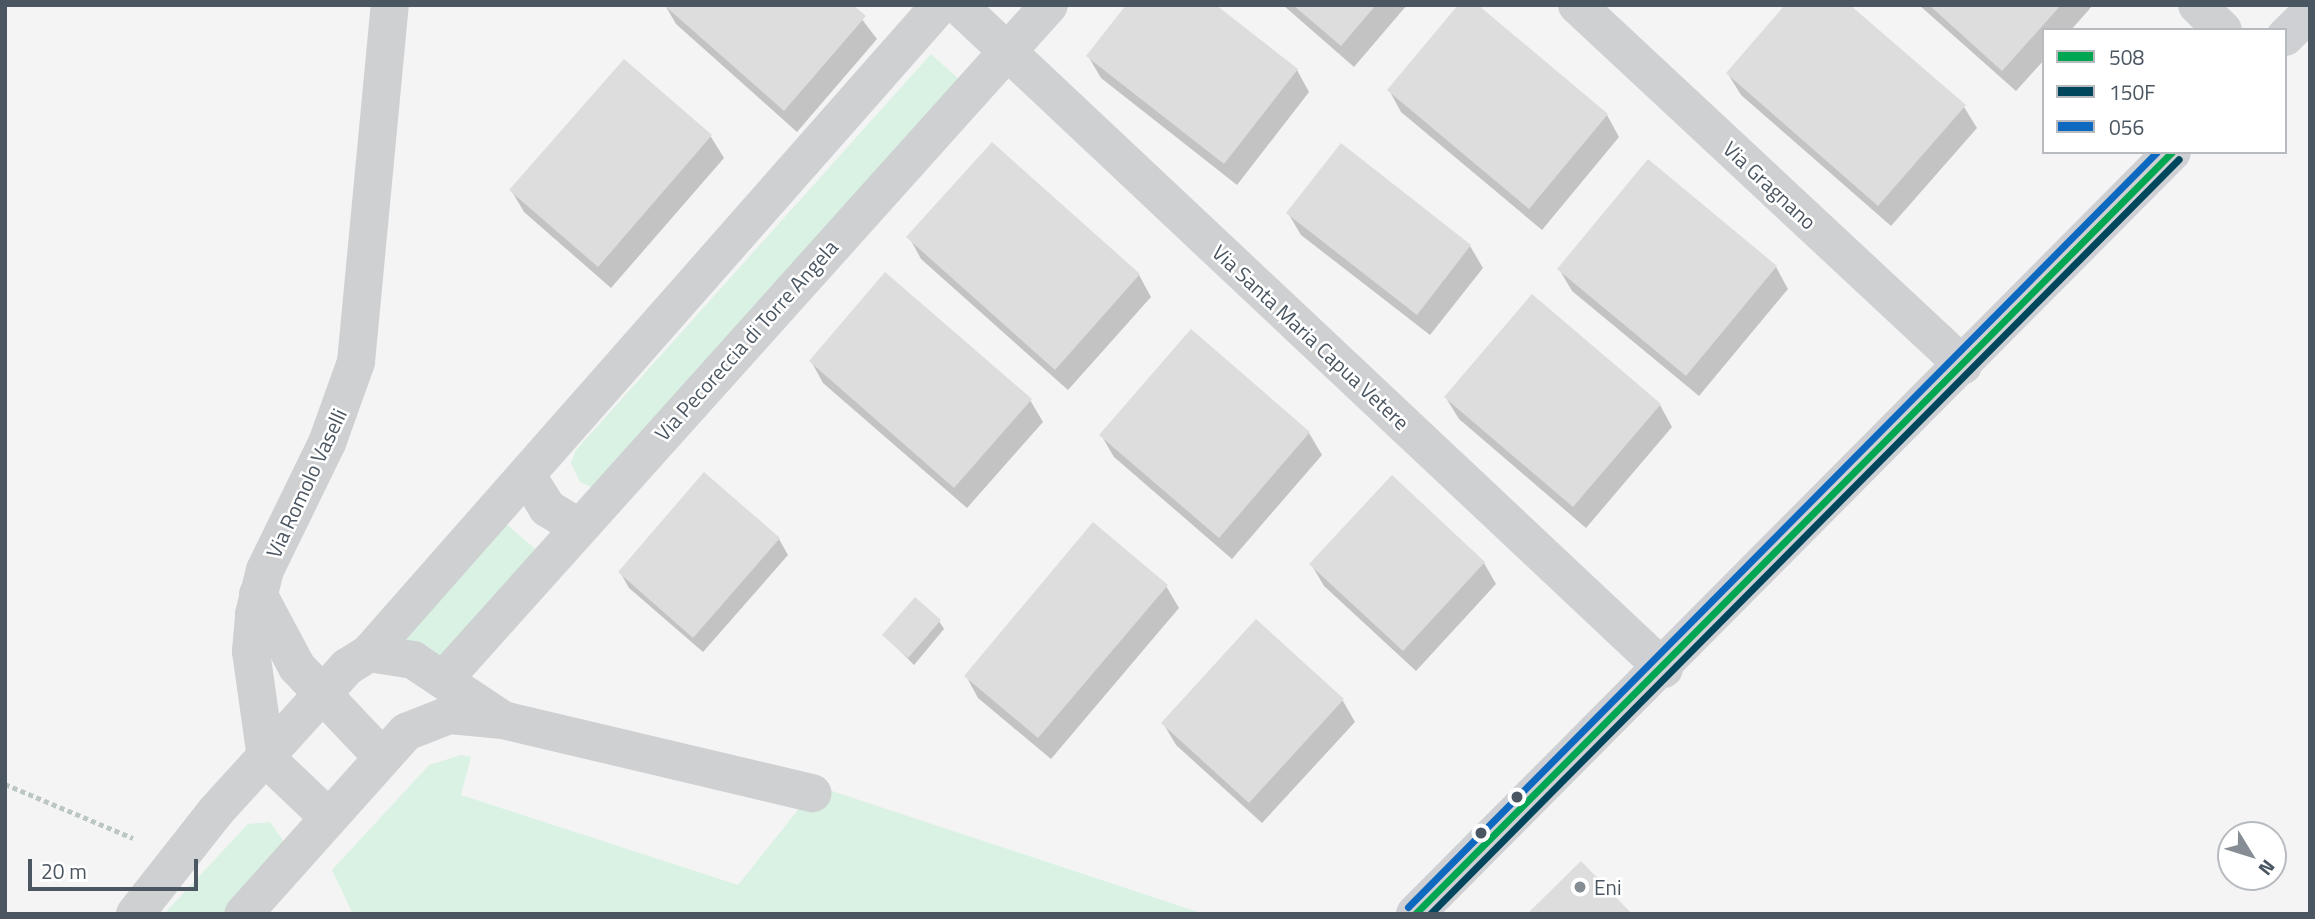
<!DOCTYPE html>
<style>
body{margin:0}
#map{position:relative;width:2315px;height:919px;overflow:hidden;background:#f4f4f4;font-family:"Titillium Web",sans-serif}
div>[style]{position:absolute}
.green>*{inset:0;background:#d9f2e3}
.shadow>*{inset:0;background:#0003}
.building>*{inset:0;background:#ddddde}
.path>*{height:4.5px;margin-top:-2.25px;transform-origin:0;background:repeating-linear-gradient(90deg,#bcc7c4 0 5px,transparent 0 8.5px)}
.street>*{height:38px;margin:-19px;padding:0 19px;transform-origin:19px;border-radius:19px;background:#ced0d2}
.secondary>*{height:38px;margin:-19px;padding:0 19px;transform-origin:19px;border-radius:19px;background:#ced0d4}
.bus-1>*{height:7px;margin:-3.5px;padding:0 3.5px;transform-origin:3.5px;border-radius:3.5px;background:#00a651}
.bus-2>*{height:7px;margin:-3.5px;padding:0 3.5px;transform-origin:3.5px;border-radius:3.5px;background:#00475d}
.bus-3>*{height:7px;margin:-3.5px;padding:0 3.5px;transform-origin:3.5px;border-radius:3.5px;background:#0c69bf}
.dots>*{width:19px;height:19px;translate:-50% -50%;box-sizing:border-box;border:4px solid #fff;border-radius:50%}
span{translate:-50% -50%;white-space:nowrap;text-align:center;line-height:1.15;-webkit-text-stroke:5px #fff;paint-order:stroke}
.street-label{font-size:21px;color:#4a5661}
.poi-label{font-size:21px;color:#4a5661}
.left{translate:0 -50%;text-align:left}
.frame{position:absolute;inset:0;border:7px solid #4a5661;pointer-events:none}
.legend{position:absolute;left:2042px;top:28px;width:245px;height:126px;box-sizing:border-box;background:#fff;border:2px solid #b7bbc0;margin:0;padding:9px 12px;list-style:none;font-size:21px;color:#4a5661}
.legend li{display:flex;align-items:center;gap:14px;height:35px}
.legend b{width:35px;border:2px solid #b7bbc0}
.north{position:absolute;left:2217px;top:821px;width:70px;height:70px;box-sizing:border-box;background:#fff;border:2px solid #b7bbc0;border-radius:50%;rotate:128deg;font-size:19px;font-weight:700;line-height:28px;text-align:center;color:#4a5661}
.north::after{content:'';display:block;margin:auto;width:24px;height:32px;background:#868d94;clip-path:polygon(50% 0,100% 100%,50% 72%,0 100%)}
.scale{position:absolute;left:28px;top:859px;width:170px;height:32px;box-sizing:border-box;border:4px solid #4a5661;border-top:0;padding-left:9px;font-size:21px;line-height:24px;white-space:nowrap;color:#4a5661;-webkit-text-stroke:5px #fff;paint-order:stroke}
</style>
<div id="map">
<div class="green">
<div style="clip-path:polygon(931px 54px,963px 83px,591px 487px,580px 482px,571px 463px,576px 450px)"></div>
<div style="clip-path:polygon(506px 524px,539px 552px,445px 658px,399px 642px)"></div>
<div style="clip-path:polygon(461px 755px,471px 757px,461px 795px,738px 885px,817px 786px,1204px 914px,353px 914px,332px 870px,429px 765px)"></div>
<div style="clip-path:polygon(270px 822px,284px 842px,225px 914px,164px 914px,248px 824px)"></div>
</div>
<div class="shadow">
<div style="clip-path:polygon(665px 5px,851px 5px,877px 39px,797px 132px,676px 24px)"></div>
<div style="clip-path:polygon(1283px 5px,1407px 5px,1354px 67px)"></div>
<div style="clip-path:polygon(1919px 5px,2093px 5px,2071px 30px,2044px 30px,2044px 60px,2016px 91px)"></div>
<div style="clip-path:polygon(1088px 56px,1297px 70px,1309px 92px,1237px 185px,1101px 78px)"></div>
<div style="clip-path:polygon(625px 61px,711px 137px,724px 158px,611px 288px,524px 212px,511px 190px)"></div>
<div style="clip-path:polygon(1728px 74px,1964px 107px,1977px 128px,1891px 226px,1741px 95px)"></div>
<div style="clip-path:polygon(1389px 90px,1607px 115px,1619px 137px,1542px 230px,1401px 112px)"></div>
<div style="clip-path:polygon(1288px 213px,1470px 246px,1483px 268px,1430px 335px,1301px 235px)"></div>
<div style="clip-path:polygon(909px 237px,1139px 275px,1151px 297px,1068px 390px,921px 259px)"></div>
<div style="clip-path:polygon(1776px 267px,1788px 289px,1699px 396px,1572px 291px,1559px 269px)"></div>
<div style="clip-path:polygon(1191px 331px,1309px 433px,1322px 455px,1232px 559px,1114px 457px,1101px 435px)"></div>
<div style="clip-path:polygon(811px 361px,1030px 400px,1043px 422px,967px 508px,823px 383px)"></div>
<div style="clip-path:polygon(1446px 398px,1660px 405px,1672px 427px,1586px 528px,1459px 419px)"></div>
<div style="clip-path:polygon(779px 539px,788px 555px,703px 652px,629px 588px,620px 572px)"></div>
<div style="clip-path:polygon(1484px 563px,1496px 584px,1416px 671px,1324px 586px,1311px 564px)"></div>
<div style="clip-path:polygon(1166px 586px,1179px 608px,1051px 759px,978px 698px,966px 676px)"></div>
<div style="clip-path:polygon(939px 621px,944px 629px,914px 665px,884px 635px)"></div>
<div style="clip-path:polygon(1256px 621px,1343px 701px,1355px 722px,1262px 823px,1176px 745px,1163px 723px)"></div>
</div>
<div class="building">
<div style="clip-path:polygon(664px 5px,853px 5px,866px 16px,784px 111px)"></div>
<div style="clip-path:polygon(1126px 5px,1216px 5px,1298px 69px,1224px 164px,1086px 56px)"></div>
<div style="clip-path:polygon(1293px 5px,1376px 5px,1341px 46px)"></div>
<div style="clip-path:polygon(1458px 5px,1478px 5px,1608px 114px,1529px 209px,1387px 90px)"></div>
<div style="clip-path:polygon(1785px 5px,1850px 5px,1966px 105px,1878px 206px,1726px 73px)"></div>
<div style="clip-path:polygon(1929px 5px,2061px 5px,2002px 71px)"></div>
<div style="clip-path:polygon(624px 59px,712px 135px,598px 267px,509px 190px)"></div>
<div style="clip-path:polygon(992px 142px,1140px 274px,1055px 370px,906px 237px)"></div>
<div style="clip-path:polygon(1341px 143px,1471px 245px,1417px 315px,1286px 213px)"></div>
<div style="clip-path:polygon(1648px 159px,1777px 266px,1686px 376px,1557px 269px)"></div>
<div style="clip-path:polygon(885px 272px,1032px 399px,954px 488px,809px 361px)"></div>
<div style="clip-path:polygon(1532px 294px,1661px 404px,1573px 507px,1444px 397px)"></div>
<div style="clip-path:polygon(1191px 329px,1310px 432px,1219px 538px,1099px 435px)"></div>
<div style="clip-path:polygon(704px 472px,780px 538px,693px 638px,618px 572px)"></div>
<div style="clip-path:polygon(1392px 475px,1485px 562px,1403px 651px,1309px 564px)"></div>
<div style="clip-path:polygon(1093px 522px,1168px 585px,1038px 738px,964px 676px)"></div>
<div style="clip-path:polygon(915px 597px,941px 620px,908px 658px,882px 635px)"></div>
<div style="clip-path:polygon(1256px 619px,1344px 699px,1249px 803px,1161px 723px)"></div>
<div style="clip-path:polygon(1581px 861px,1632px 914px,1527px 914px)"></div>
</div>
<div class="path">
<div style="left:5px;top:784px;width:139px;rotate:22.9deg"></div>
</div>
<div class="street">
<div style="left:958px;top:5px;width:969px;rotate:43.24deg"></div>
<div style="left:1577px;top:5px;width:528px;rotate:43deg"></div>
<div style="left:2197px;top:5px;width:36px;rotate:44deg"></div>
<div style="left:528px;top:477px;width:36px;rotate:58deg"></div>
<div style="left:547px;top:508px;width:35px;rotate:31deg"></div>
<div style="left:258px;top:594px;width:83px;rotate:61.9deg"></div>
<div style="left:297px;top:667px;width:124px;rotate:46.6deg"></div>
<div style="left:369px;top:653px;width:864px;rotate:-48.61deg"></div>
<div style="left:445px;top:678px;width:904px;rotate:-48.09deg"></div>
<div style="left:503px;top:720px;width:318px;rotate:13.3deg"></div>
<div style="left:266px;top:758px;width:108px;rotate:-98deg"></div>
<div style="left:251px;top:651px;width:37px;rotate:-85deg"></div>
<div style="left:254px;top:614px;width:45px;rotate:-76deg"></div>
<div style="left:265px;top:570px;width:141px;rotate:-64deg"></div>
<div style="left:327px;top:443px;width:86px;rotate:-70.3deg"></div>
<div style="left:356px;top:362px;width:359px;rotate:-84.6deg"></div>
<div style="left:266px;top:758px;width:86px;rotate:43.6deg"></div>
<div style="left:135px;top:914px;width:131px;rotate:-51.8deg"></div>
<div style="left:216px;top:811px;width:195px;rotate:-47.7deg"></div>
<div style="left:347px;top:667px;width:26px;rotate:-32deg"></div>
<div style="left:369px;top:653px;width:45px;rotate:9deg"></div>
<div style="left:413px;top:660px;width:108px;rotate:33.7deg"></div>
<div style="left:503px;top:720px;width:54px;rotate:-174.7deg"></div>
<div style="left:449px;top:715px;width:46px;rotate:158.4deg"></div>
<div style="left:406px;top:732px;width:244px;rotate:131.8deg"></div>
</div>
<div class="secondary">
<div style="left:2285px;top:37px;width:35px;rotate:-45deg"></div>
<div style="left:1415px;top:914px;width:1074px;rotate:-45.19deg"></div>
</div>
<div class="bus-1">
<div style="left:1415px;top:914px;width:1074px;rotate:-45.19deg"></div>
</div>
<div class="bus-2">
<div style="left:1430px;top:914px;width:1063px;rotate:-45.23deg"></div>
</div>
<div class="bus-3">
<div style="left:1408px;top:907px;width:1063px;rotate:-45.23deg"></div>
</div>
<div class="dots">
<div style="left:1517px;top:797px;background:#4a5661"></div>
<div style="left:1481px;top:833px;background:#4a5661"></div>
<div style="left:1580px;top:887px;background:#868d94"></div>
</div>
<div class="street-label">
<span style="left:1770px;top:185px;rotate:43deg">Via Gragnano</span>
<span style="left:1311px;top:337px;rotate:43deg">Via Santa Maria Capua Vetere</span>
<span style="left:746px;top:340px;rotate:-48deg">Via Pecoreccia di Torre Angela</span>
<span style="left:306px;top:483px;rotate:-65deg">Via Romolo Vaselli</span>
</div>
<div class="poi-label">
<span class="left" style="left:1594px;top:887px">Eni</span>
</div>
<div class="frame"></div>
<ul class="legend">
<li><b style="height:9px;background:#00a651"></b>508</li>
<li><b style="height:9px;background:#00475d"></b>150F</li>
<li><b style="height:9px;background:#0c69bf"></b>056</li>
</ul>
<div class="north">N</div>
<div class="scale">20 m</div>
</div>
